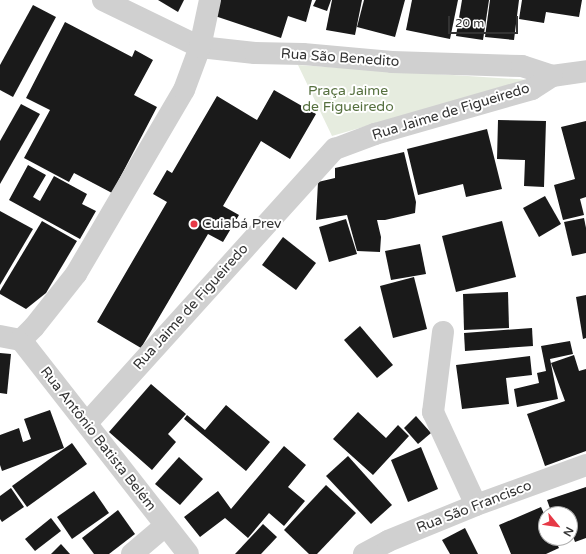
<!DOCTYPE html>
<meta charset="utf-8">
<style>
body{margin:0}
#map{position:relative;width:586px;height:554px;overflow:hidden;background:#fff;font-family:"Varela Round",sans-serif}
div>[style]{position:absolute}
.green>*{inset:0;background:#e6ecdf}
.building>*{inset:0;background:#1a1a1a}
.minor>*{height:22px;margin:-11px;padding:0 11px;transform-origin:11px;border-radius:11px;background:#d0d0d0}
.dots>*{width:11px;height:11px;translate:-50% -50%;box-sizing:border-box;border:2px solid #fff;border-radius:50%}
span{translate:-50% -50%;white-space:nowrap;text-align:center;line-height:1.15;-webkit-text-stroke:4px #fff;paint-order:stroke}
.street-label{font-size:14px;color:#333}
.park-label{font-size:14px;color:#56703f}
.poi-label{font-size:14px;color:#333}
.left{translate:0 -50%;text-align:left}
.north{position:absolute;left:538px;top:506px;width:40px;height:40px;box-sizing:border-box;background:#fff;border:1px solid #adadad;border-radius:50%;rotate:119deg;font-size:11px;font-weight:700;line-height:16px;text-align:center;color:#333}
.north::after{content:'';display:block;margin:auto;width:14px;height:18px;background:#e63946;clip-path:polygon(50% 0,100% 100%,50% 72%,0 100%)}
.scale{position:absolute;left:448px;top:16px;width:70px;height:18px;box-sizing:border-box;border:2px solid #333;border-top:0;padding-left:5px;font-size:12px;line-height:14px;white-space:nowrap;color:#333;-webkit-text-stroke:3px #fff;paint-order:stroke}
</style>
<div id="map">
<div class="green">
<div style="clip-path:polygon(298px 65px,531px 80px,501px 87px,332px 136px)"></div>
</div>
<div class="building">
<div style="clip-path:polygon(158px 0,184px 0,178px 12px)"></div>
<div style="clip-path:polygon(213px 0,312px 0,306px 22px,288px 16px,281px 38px,209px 14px)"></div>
<div style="clip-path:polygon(316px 0,331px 0,327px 11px,313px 6px)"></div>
<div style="clip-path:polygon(332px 0,362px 0,355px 35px,326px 30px)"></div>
<div style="clip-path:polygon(364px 0,405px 0,395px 37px,357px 27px)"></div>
<div style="clip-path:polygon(412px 0,458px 0,450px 39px,406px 30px)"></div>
<div style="clip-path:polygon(462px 0,489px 0,483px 40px,456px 36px)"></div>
<div style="clip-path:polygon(490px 0,519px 0,514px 40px,485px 37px)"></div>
<div style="clip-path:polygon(522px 0,582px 0,579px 17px,546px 12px,544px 23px,519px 19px)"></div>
<div style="clip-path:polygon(33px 5px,56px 17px,13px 97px,0 90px,0 65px)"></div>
<div style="clip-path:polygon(65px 22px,132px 57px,135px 50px,153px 60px,134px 95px,157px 107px,112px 193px,74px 173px,69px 182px,24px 158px,50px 110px,26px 98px)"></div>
<div style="clip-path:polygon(274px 90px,316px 114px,290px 159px,261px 141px,223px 206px,239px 215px,223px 242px,208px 234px,141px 348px,97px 322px,167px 202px,153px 194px,167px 170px,172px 173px,217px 96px,257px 120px)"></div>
<div style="clip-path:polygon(21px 104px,40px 114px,0 184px,0 141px)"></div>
<div style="clip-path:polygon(498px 120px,546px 121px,544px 187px,524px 186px,525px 160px,497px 159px)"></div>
<div style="clip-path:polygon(586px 121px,586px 197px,580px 199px,584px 215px,563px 220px,554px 185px,575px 179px,561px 127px)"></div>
<div style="clip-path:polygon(487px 129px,502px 189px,466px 197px,463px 184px,418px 195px,407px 149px)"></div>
<div style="clip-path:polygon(404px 152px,416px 202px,415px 213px,385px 220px,377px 220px,381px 237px,380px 252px,357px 251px,347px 215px,316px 220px,318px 182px,335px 178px,335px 168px)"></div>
<div style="clip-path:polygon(28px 165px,46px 175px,33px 197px,40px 201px,54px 176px,87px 194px,82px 204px,96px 211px,80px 239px,9px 200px)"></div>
<div style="clip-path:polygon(545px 196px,561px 224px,539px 237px,523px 208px)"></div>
<div style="clip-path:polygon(0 211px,33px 229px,0 285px)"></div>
<div style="clip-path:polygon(584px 218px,586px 228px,586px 253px,572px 256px,564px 222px)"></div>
<div style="clip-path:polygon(346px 219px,357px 254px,329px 262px,319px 227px)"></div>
<div style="clip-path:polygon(42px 221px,77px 241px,46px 293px,26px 309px,0 294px,0 291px)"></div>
<div style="clip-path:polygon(502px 221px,516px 277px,456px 292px,442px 236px)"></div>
<div style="clip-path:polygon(283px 237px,316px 263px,296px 290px,262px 265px)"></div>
<div style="clip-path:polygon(420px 244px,426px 274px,391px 280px,385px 251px)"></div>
<div style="clip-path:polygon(414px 277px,427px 329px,393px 338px,380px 286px)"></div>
<div style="clip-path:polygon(508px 292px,509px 328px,464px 330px,463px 294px)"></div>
<div style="clip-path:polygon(586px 295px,586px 338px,583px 339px,576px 297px)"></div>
<div style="clip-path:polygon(360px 326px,393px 365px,377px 378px,344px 340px)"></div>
<div style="clip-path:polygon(532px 328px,533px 346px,465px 351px,464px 333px)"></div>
<div style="clip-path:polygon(570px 341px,573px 354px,550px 359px,558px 399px,517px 407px,514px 389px,539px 383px,537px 373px,546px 371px,541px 346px)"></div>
<div style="clip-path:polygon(0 353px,11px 354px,7px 394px,0 393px)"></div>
<div style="clip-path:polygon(574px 355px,579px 371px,586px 369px,586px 451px,545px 466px,527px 414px,565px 401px,551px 363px)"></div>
<div style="clip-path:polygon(530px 356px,532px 375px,506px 378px,509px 404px,462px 409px,456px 365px)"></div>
<div style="clip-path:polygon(151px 384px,186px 414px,168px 434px,176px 442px,152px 470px,109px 432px)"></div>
<div style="clip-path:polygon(226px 405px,270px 442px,246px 471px,184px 419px,187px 415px,205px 430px)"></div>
<div style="clip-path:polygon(50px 410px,64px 448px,2px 471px,0 465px,0 435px,19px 428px,23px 442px,31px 439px,24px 419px)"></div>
<div style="clip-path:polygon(358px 412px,386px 438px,398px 425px,409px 436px,373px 475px,333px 439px)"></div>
<div style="clip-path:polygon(416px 416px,431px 433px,418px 444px,404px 428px)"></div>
<div style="clip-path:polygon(72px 443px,87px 464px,27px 507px,12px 486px)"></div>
<div style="clip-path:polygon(284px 446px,306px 465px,288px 487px,305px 501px,284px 526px,269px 513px,248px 538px,225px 518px,200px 537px,184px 517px,218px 491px,231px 509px)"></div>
<div style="clip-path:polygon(421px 447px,438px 489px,408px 502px,391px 460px)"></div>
<div style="clip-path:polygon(348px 456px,392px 505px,371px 524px,326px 476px)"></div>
<div style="clip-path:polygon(179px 457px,203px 479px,180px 505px,155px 484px)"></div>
<div style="clip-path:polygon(326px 485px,356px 513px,317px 554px,309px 554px,284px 530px)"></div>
<div style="clip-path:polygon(586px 487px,586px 538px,575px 542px,570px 528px,570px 514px,552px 514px,547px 500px)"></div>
<div style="clip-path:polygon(11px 488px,24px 507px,2px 522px,0 519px,0 496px)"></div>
<div style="clip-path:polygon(94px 491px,109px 513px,72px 539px,57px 517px)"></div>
<div style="clip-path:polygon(541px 507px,546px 518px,546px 538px,554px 538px,559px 548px,546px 554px,511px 554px,499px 525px)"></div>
<div style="clip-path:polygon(118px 510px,135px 534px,109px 554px,94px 554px,82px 538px)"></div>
<div style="clip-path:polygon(51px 518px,61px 531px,35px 551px,25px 539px)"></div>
<div style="clip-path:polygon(263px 524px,277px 537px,261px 554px,235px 554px)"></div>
<div style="clip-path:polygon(465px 528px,478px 554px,450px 554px,442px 540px)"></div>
<div style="clip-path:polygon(61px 544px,70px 554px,51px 554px)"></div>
</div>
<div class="minor">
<div style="left:103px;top:0;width:108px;rotate:25.9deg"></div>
<div style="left:200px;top:47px;width:55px;rotate:6.2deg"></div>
<div style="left:255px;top:53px;width:48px;rotate:1.2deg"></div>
<div style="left:303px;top:54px;width:89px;rotate:5.1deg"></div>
<div style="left:392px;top:62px;width:130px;rotate:1.8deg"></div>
<div style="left:522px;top:66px;width:32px;rotate:18deg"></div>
<div style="left:552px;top:76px;width:34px;rotate:-8deg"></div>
<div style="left:443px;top:332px;width:81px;rotate:97.1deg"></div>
<div style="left:433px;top:412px;width:102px;rotate:65.2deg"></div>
<div style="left:0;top:336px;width:21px;rotate:11deg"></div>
<div style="left:21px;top:340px;width:271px;rotate:52deg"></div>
<div style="left:21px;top:340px;width:18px;rotate:-45deg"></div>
<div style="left:34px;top:327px;width:68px;rotate:-51.6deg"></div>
<div style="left:76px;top:274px;width:213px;rotate:-59.6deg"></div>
<div style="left:184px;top:90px;width:46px;rotate:-69.6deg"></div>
<div style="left:200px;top:47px;width:48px;rotate:-78deg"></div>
<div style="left:87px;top:423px;width:370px;rotate:-47.9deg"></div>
<div style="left:335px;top:149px;width:43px;rotate:-20.6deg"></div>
<div style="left:375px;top:134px;width:163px;rotate:-16deg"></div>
<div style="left:532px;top:89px;width:24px;rotate:-33deg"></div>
<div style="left:132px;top:554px;width:43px;rotate:-40.3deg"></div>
<div style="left:364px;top:554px;width:27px;rotate:-28deg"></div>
<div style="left:388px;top:541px;width:95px;rotate:-22.2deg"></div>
<div style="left:476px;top:505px;width:117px;rotate:-20deg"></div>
</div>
<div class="dots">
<div style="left:194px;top:224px;background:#e63946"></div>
</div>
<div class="street-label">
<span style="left:340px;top:58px;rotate:4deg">Rua São Benedito</span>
<span style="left:451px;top:112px;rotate:-17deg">Rua Jaime de Figueiredo</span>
<span style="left:191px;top:307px;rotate:-48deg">Rua Jaime de Figueiredo</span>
<span style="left:98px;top:439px;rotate:52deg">Rua Antônio Batista Belém</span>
<span style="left:474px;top:507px;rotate:-21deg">Rua São Francisco</span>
</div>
<div class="park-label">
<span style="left:348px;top:99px">Praça Jaime<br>de Figueiredo</span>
</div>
<div class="poi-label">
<span class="left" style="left:202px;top:224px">Cuiabá Prev</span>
</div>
<div class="north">N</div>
<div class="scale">20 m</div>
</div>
